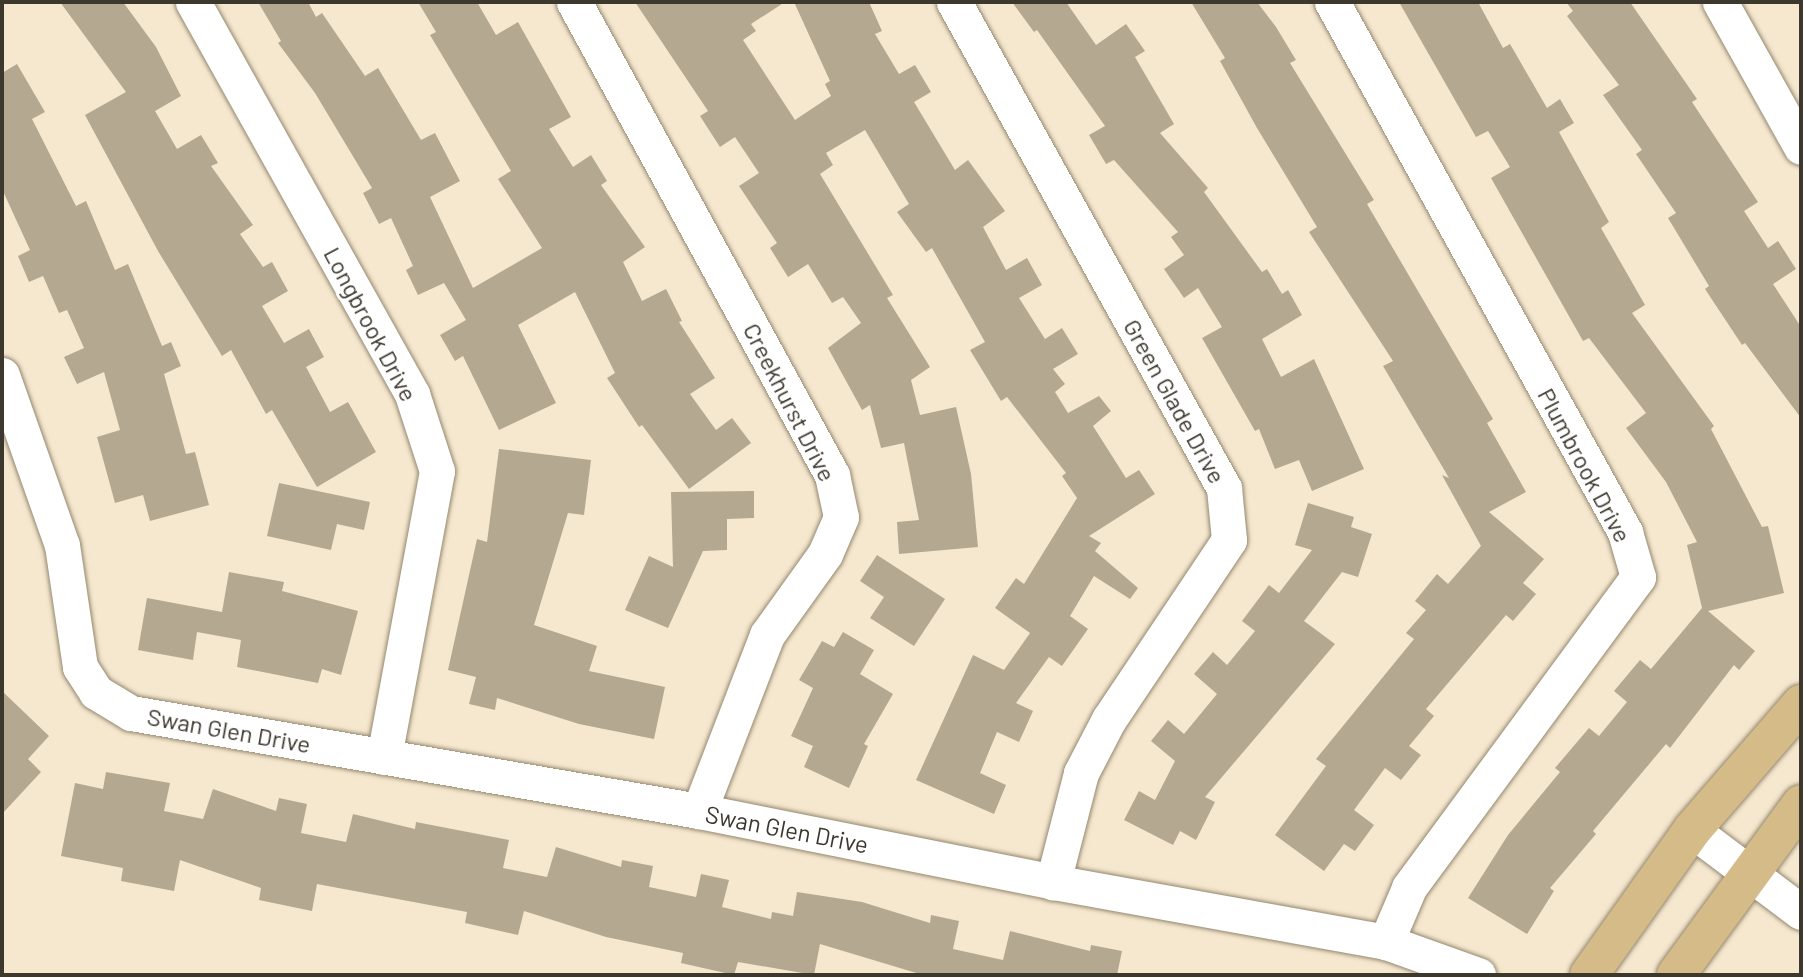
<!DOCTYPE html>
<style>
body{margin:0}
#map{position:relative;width:1803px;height:977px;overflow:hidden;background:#f6e8cf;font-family:Barlow,sans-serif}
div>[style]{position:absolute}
.building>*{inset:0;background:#b5a890}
.roads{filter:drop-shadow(0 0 2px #93876f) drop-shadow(0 0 2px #93876f)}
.minor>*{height:35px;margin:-17.5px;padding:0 17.5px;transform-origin:17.5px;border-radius:17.5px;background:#fff}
.major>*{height:38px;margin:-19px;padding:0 19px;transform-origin:19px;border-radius:19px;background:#d4bb87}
span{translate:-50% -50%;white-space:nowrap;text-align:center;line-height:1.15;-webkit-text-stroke:6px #fff;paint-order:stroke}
.street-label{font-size:24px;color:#3d382e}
.frame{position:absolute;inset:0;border:4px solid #3d382e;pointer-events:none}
</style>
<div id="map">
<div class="building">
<div style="clip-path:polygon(60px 2px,123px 2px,156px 47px,181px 96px,155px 111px,177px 149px,201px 135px,218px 163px,211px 166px,253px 225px,240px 234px,263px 267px,272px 262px,288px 291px,262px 306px,284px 343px,309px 329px,324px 357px,306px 367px,330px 412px,348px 402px,376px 452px,317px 487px,272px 410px,266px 414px,231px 350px,222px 356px,158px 251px,85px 115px,126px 92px)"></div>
<div style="clip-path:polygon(258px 2px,308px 2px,316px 17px,322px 13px,365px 76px,378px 68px,421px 140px,435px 133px,460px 181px,430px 197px,473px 288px,542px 248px,498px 179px,511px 171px,430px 35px,436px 32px,418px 2px,477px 2px,496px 35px,518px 22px,571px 117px,549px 129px,573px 167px,591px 155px,607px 181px,601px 185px,645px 247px,623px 262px,642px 301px,666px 289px,682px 321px,679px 322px,715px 378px,690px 394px,716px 430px,732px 418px,751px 443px,689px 489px,642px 425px,639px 427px,607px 378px,615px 373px,575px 292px,518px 325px,556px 403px,499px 430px,463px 356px,455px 361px,440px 335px,466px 320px,444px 283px,418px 295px,406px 270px,413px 266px,391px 218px,379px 224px,363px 193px,372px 188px,315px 93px,278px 43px,281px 41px)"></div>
<div style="clip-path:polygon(635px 2px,785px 2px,751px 24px,756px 31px,743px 40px,795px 120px,831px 96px,825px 84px,830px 81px,794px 2px,869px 2px,882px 31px,875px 34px,899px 74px,915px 65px,931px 92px,914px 102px,955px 170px,968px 160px,1005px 211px,983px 227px,1006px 270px,1027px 258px,1042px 285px,1019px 298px,1045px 339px,1062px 328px,1078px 354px,1053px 369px,1065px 384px,1055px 392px,1068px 413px,1099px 396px,1111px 411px,1093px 426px,1126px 478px,1139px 470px,1155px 494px,1089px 536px,1101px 543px,1095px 551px,1138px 588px,1130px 599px,1094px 576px,1070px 616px,1088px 629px,1062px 666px,1049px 657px,1016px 703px,1033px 711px,1019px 742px,997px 732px,980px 773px,1006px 785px,994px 814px,916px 780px,973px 655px,1004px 670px,1030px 633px,995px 608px,1016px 578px,1024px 584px,1077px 498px,1062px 476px,1066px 473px,1007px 397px,1001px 401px,970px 350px,985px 342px,932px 248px,926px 252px,897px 212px,909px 204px,865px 130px,826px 153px,833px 165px,820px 174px,893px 295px,887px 298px,930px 367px,911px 380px,920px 415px,956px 407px,971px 474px,978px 547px,899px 554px,897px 522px,919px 520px,904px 443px,881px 448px,870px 405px,862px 410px,828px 348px,861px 323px,843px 297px,832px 303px,808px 264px,788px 277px,770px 248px,777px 243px,739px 186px,759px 173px,735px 137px,720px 147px,700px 116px,708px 111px)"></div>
<div style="clip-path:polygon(1012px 2px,1066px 2px,1096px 45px,1126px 24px,1145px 51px,1135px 57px,1174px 124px,1160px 133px,1208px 188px,1204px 192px,1262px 272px,1267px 269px,1282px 294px,1288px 290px,1302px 315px,1262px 339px,1281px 377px,1314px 359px,1364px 469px,1312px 491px,1299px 460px,1275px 469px,1259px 429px,1255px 431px,1202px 338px,1222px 327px,1198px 288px,1184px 298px,1164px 269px,1184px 255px,1171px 237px,1178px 232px,1114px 160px,1106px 164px,1089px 135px,1105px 126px,1037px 30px,1034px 32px)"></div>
<div style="clip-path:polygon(1191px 2px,1257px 2px,1276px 27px,1296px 60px,1290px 63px,1374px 200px,1367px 204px,1493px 419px,1487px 423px,1526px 492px,1489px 512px,1544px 559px,1523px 583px,1536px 594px,1513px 621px,1506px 615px,1426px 709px,1434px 716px,1409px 746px,1421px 755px,1401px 780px,1385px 768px,1354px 810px,1374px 825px,1355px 851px,1344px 844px,1324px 871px,1275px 835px,1326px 766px,1316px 759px,1414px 639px,1406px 633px,1426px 610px,1415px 601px,1437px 574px,1448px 584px,1481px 546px,1442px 475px,1449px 478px,1383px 366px,1393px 361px,1309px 232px,1317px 227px,1257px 128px,1220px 61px,1225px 58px)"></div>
<div style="clip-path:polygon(1399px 2px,1478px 2px,1503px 48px,1510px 44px,1547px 108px,1560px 99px,1574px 123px,1559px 132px,1609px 222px,1601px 228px,1645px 305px,1632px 313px,1714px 426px,1711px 429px,1762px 527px,1768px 526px,1784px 593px,1708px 611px,1755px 651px,1739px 670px,1734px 665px,1670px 748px,1666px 744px,1593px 831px,1596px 834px,1550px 888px,1554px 891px,1527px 934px,1468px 898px,1508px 835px,1560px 772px,1555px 768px,1589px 728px,1599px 736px,1627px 702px,1614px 691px,1640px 660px,1651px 669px,1702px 608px,1687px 545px,1697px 542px,1666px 482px,1626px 428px,1646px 413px,1589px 338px,1583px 341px,1491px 178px,1510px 167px,1488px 131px,1476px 137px)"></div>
<div style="clip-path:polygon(1566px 2px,1630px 2px,1697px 99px,1692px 102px,1758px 202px,1744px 211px,1768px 248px,1778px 241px,1796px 269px,1773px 284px,1801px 327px,1801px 418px,1745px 343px,1742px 345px,1705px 289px,1709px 286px,1668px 218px,1676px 213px,1636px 154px,1642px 150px,1603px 95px,1619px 85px,1567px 16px,1573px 11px)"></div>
<div style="clip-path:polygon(17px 64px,45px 112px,32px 119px,76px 206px,86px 201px,115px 270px,128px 264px,162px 346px,171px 342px,181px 366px,164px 374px,186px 454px,195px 452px,209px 505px,150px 521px,143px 495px,115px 503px,97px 437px,120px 430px,104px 372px,77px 384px,64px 357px,84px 348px,67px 310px,59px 313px,43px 276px,29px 282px,18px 256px,30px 250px,2px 189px,2px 73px)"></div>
<div style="clip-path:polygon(499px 449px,591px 460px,584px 515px,568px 513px,534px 625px,597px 646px,589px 671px,665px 687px,654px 739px,579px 724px,497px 698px,495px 710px,469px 704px,476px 677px,448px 670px,477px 539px,487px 542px)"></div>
<div style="clip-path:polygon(279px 483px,370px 502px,364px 530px,337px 524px,331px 550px,267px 536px)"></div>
<div style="clip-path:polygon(754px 491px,754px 518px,727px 519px,727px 550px,703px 551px,668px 628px,625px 610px,649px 556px,673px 567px,671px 492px)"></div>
<div style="clip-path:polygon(1308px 503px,1354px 517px,1351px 527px,1372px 534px,1358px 577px,1342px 572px,1304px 621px,1335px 644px,1205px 797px,1215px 802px,1196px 840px,1180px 831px,1173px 845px,1124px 820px,1139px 791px,1155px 800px,1175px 761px,1151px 741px,1168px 720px,1184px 734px,1217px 694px,1194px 674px,1213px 652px,1227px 665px,1255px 631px,1242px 621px,1269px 585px,1279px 593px,1312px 550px,1295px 545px)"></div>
<div style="clip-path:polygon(877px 555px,945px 599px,914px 646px,870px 618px,884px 597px,860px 581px)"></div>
<div style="clip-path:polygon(229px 572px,284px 582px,282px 591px,358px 611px,341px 675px,322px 669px,318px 683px,237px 667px,241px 640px,197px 632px,193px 660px,138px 650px,147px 598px,222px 612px)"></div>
<div style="clip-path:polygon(843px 632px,874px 650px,860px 674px,893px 694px,864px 744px,868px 746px,849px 788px,804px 767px,813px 746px,791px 736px,813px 688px,799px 680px,822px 641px,834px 647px)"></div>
<div style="clip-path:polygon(2px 691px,49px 736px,28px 759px,41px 772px,2px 814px)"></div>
<div style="clip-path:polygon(106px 772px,170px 783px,164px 811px,203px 819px,213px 789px,276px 811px,279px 798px,307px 804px,301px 833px,346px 842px,353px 814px,415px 829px,416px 822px,509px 840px,503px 868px,547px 877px,556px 847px,621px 867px,622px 860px,653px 866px,649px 887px,696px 897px,701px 874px,729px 880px,722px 907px,771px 919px,772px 912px,793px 916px,797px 892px,862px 902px,930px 923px,931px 915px,959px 921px,953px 949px,1003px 960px,1010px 931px,1090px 951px,1091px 945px,1122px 951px,1117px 975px,923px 975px,820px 944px,814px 975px,738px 962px,734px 975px,681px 963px,683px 953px,606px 937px,524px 911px,518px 935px,465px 923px,467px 912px,317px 884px,312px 911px,259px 900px,261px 888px,180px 860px,174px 891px,121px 881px,123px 868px,61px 856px,75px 783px,103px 789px)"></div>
</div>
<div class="roads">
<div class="minor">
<div style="left:193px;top:2px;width:449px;rotate:60.8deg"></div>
<div style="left:412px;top:394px;width:81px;rotate:72deg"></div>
<div style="left:437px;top:471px;width:291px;rotate:100.5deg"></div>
<div style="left:574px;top:2px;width:539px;rotate:61.39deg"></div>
<div style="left:832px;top:475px;width:43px;rotate:77.9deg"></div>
<div style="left:841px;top:517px;width:40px;rotate:113.4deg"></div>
<div style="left:825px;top:554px;width:100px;rotate:125.6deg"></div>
<div style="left:767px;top:635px;width:189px;rotate:111.1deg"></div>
<div style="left:954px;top:2px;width:556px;rotate:60.95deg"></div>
<div style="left:1224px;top:488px;width:52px;rotate:84.5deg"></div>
<div style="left:1229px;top:540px;width:216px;rotate:123.8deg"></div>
<div style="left:1109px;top:719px;width:61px;rotate:117.4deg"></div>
<div style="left:1081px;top:773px;width:113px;rotate:104.4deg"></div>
<div style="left:1332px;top:2px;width:606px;rotate:61.06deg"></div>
<div style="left:1625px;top:532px;width:47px;rotate:73.9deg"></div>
<div style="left:1638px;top:577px;width:386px;rotate:126.4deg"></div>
<div style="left:1409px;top:888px;width:59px;rotate:113.1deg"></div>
<div style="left:1720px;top:2px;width:166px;rotate:60.8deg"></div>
<div style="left:2px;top:375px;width:180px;rotate:70.6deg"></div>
<div style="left:62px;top:545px;width:123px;rotate:81.6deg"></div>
<div style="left:80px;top:667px;width:30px;rotate:57deg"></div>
<div style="left:96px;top:692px;width:41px;rotate:31deg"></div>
<div style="left:131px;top:713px;width:576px;rotate:9.79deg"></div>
<div style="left:699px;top:811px;width:361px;rotate:11.3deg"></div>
<div style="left:1053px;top:882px;width:338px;rotate:10.2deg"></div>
<div style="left:1386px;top:942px;width:98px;rotate:19.7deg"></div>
<div style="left:1692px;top:830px;width:136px;rotate:37deg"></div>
</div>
<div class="major">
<div style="left:1589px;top:975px;width:178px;rotate:-54.6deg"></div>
<div style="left:1692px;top:830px;width:167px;rotate:-49.1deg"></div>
<div style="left:1676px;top:975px;width:212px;rotate:-53.8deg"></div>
</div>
</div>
<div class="street-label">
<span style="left:371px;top:324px;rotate:62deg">Longbrook Drive</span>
<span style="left:1175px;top:401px;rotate:61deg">Green Glade Drive</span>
<span style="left:790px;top:402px;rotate:63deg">Creekhurst Drive</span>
<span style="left:1585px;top:465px;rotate:62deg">Plumbrook Drive</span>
<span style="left:229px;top:730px;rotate:10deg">Swan Glen Drive</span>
<span style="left:787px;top:829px;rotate:11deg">Swan Glen Drive</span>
</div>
<div class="frame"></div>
</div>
